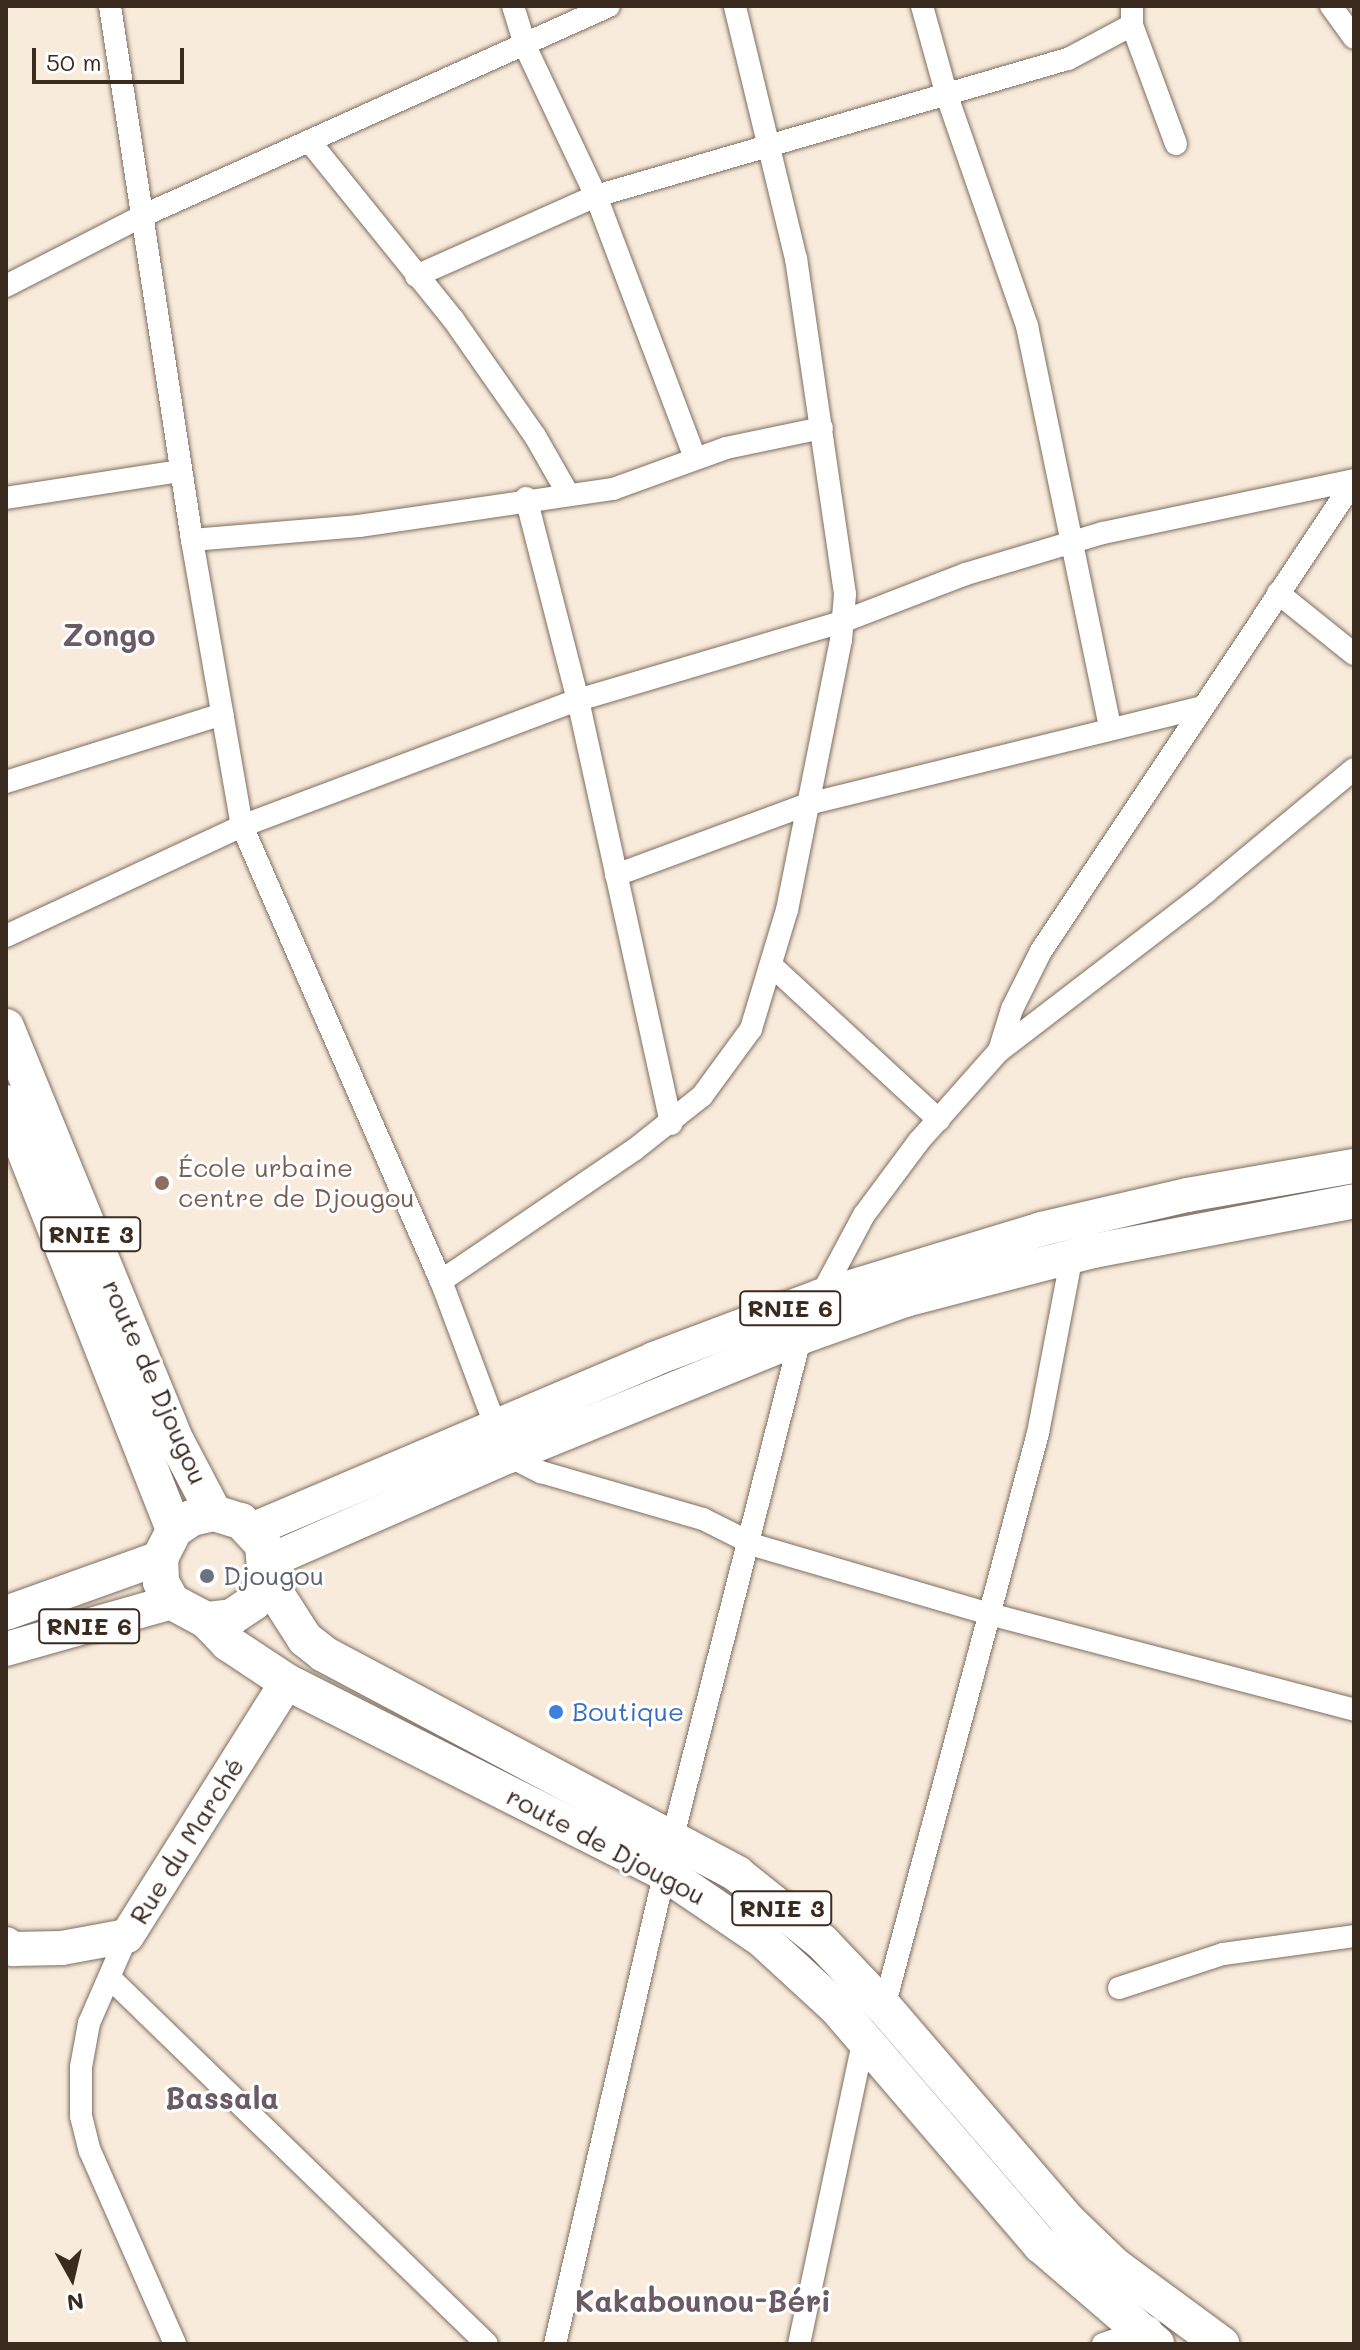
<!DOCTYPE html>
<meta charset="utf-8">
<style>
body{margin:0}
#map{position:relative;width:1360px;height:2350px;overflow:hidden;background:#f9ebdb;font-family:Mali,sans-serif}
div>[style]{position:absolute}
.roads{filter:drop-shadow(0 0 2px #7e6e60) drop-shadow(0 0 2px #7e6e60)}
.minor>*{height:22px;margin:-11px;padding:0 11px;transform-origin:11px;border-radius:11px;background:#fff}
.primary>*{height:34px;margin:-17px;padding:0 17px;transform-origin:17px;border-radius:17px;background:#fff}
.trunk>*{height:36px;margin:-18px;padding:0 18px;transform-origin:18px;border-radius:18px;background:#fff}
.dots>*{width:22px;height:22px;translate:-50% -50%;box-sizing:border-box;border:4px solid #fff;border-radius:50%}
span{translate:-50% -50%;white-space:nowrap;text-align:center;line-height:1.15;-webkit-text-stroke:6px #fff;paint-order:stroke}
.shield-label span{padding:2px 6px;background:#fff;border:2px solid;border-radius:6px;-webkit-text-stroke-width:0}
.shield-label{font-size:24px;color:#3b2a1e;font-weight:700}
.education-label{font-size:26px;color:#785e54}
.left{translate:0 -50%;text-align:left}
.street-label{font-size:26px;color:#3b2a1e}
.worship-label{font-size:26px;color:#5b616d}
.shop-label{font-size:26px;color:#366cbe}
.quarter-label{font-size:30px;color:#6b5b66;font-weight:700}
.frame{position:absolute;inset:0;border:8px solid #3b2a1e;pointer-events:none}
.north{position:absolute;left:32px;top:2238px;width:80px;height:80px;-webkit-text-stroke:6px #fff;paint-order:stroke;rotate:172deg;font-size:22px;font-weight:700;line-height:32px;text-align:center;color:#3b2a1e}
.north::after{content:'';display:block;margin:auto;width:28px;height:36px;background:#3b2a1e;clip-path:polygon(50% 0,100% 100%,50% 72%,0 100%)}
.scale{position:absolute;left:32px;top:48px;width:152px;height:36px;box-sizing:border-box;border:4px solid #3b2a1e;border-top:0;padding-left:10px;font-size:24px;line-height:28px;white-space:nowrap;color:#3b2a1e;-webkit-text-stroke:6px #fff;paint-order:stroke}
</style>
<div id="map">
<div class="roads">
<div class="minor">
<div style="left:110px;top:6px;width:540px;rotate:81.27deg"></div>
<div style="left:192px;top:540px;width:290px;rotate:80.1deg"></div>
<div style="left:242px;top:826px;width:497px;rotate:66.4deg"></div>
<div style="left:441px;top:1281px;width:156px;rotate:69.4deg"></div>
<div style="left:513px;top:6px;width:44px;rotate:72.8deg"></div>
<div style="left:526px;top:48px;width:164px;rotate:64.7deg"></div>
<div style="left:596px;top:196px;width:280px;rotate:69.3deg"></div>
<div style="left:922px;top:6px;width:93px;rotate:74.5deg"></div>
<div style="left:947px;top:96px;width:244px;rotate:70.8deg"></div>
<div style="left:1027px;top:326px;width:410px;rotate:78.3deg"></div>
<div style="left:1132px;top:6px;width:19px;rotate:90deg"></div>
<div style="left:1132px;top:25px;width:127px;rotate:69.7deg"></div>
<div style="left:1331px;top:6px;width:39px;rotate:54deg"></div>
<div style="left:310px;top:142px;width:228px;rotate:51.1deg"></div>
<div style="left:453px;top:319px;width:143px;rotate:55deg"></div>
<div style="left:535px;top:436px;width:64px;rotate:60.3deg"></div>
<div style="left:416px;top:276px;width:197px;rotate:-24deg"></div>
<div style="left:596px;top:196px;width:491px;rotate:-16.2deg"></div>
<div style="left:1068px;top:59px;width:72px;rotate:-28deg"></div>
<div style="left:6px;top:286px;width:151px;rotate:-27.2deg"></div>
<div style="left:140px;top:217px;width:514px;rotate:-24.22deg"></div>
<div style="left:6px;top:498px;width:177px;rotate:-8.8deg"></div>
<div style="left:526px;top:498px;width:209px;rotate:75.6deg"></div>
<div style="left:578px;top:700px;width:434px;rotate:77.6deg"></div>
<div style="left:192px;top:540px;width:168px;rotate:-4.8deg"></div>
<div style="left:359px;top:526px;width:257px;rotate:-8.3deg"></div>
<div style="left:613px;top:489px;width:120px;rotate:-19.9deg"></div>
<div style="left:726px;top:448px;width:98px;rotate:-11.8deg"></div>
<div style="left:1278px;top:593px;width:97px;rotate:38.8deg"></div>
<div style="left:6px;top:782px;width:227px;rotate:-17.4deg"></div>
<div style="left:616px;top:875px;width:205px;rotate:-20.3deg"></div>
<div style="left:808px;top:804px;width:406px;rotate:-13.8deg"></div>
<div style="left:6px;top:936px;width:260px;rotate:-25deg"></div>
<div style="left:242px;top:826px;width:359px;rotate:-20.6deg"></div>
<div style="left:578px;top:700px;width:277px;rotate:-16.5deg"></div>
<div style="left:844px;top:621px;width:131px;rotate:-21.1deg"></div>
<div style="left:966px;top:574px;width:143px;rotate:-16.7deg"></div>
<div style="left:1103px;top:533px;width:257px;rotate:-11.9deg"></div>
<div style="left:772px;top:966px;width:227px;rotate:42.7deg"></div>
<div style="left:999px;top:1051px;width:44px;rotate:-72.8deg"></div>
<div style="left:1012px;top:1009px;width:65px;rotate:-63.4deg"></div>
<div style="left:1041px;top:951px;width:565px;rotate:-56.34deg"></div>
<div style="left:441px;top:1281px;width:233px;rotate:-34.2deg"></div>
<div style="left:634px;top:1150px;width:87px;rotate:-38.5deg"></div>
<div style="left:702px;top:1096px;width:83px;rotate:-53.8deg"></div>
<div style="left:751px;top:1029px;width:124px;rotate:-73.2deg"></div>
<div style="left:787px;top:910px;width:275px;rotate:-78.7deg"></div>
<div style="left:841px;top:640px;width:46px;rotate:-85deg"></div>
<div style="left:845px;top:594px;width:339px;rotate:-98.3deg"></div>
<div style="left:796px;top:259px;width:260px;rotate:-103.6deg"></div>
<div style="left:818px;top:1301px;width:98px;rotate:-61.9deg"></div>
<div style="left:864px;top:1215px;width:92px;rotate:-53.4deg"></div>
<div style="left:919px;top:1141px;width:120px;rotate:-48.4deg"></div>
<div style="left:999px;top:1051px;width:261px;rotate:-37.5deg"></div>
<div style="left:1206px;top:892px;width:192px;rotate:-39.7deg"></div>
<div style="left:509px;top:1456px;width:36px;rotate:27deg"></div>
<div style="left:541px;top:1472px;width:169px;rotate:16.2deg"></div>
<div style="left:703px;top:1519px;width:60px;rotate:26.6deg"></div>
<div style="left:757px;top:1546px;width:242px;rotate:16.3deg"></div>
<div style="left:989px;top:1614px;width:377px;rotate:14.7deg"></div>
<div style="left:127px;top:1936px;width:95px;rotate:113.6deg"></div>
<div style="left:89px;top:2023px;width:45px;rotate:100.3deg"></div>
<div style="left:81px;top:2067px;width:49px;rotate:90deg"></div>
<div style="left:81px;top:2116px;width:36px;rotate:76deg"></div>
<div style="left:90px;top:2151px;width:211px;rotate:66.2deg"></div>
<div style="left:110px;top:1978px;width:525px;rotate:44.15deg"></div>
<div style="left:1119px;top:1988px;width:109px;rotate:-18.1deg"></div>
<div style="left:1223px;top:1954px;width:132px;rotate:-7.8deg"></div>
<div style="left:884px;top:2007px;width:594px;rotate:-74.98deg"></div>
<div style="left:1038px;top:1433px;width:181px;rotate:-79.2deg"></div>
<div style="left:555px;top:2344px;width:522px;rotate:-76.92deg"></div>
<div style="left:673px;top:1836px;width:521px;rotate:-75.67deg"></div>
<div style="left:799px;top:2344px;width:312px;rotate:-78deg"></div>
<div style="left:1103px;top:2344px;width:50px;rotate:-18.8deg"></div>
</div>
<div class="primary">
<div style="left:252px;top:1530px;width:437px;rotate:-23deg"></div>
<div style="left:654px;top:1359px;width:178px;rotate:-20.7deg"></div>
<div style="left:821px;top:1296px;width:230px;rotate:-16.9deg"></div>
<div style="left:1041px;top:1229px;width:150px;rotate:-13.1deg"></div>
<div style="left:1187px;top:1195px;width:169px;rotate:-9.9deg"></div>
<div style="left:267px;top:1562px;width:264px;rotate:-23.7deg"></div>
<div style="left:509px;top:1456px;width:313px;rotate:-22.1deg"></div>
<div style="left:799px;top:1338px;width:113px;rotate:-19.7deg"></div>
<div style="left:905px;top:1300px;width:194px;rotate:-14.6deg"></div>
<div style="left:1093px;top:1251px;width:266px;rotate:-10.8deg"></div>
<div style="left:6px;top:1613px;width:164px;rotate:-19.7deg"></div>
<div style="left:6px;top:1649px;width:173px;rotate:-15.8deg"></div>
<div style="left:6px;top:1944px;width:9px;rotate:36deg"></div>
<div style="left:13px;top:1949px;width:49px;rotate:-1.2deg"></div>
<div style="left:62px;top:1948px;width:66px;rotate:-10.5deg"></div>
<div style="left:127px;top:1936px;width:300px;rotate:-57.8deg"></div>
</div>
<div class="trunk">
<div style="left:6px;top:1027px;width:448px;rotate:67.7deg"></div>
<div style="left:176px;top:1441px;width:81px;rotate:62.2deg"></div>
<div style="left:6px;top:1103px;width:459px;rotate:68.5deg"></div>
<div style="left:266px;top:1578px;width:27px;rotate:117deg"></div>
<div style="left:254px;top:1602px;width:27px;rotate:146deg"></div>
<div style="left:232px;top:1617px;width:26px;rotate:173deg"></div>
<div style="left:206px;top:1620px;width:38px;rotate:-152deg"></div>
<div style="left:172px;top:1602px;width:23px;rotate:-119deg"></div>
<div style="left:161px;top:1582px;width:24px;rotate:-92deg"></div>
<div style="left:160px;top:1558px;width:31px;rotate:-63deg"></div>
<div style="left:174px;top:1530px;width:22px;rotate:-34deg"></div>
<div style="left:192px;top:1518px;width:23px;rotate:-13deg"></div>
<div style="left:214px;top:1513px;width:28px;rotate:17deg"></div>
<div style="left:241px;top:1521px;width:33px;rotate:47deg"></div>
<div style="left:263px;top:1545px;width:33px;rotate:85deg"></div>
<div style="left:266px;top:1578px;width:72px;rotate:57.4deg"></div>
<div style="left:305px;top:1639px;width:24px;rotate:38deg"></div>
<div style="left:324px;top:1654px;width:468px;rotate:28deg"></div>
<div style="left:737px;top:1874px;width:109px;rotate:38.7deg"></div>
<div style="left:822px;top:1942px;width:90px;rotate:46.4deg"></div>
<div style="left:884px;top:2007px;width:281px;rotate:49.3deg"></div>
<div style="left:1067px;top:2220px;width:66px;rotate:43.8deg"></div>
<div style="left:1115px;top:2266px;width:132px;rotate:36.3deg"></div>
<div style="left:206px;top:1620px;width:32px;rotate:46deg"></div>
<div style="left:228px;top:1643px;width:71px;rotate:33.5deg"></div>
<div style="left:287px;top:1682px;width:424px;rotate:26.8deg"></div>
<div style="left:665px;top:1873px;width:117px;rotate:34.2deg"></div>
<div style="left:762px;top:1939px;width:102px;rotate:42.6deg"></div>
<div style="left:837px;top:2008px;width:313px;rotate:49.3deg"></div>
<div style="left:1041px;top:2245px;width:152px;rotate:40.7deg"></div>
</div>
</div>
<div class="dots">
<div style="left:162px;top:1183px;background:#8d6e63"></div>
<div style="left:207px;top:1576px;background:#6b7280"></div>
<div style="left:556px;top:1712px;background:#3f7fe0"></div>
</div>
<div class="shield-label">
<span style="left:91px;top:1234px">RNIE 3</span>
<span style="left:790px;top:1308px">RNIE 6</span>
<span style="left:89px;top:1626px">RNIE 6</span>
<span style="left:782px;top:1908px">RNIE 3</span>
</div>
<div class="education-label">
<span class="left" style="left:178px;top:1183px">École urbaine<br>centre de Djougou</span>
</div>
<div class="street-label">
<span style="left:155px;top:1382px;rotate:66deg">route de Djougou</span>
<span style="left:187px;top:1841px;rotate:-58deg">Rue du Marché</span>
<span style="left:606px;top:1846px;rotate:28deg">route de Djougou</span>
</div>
<div class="worship-label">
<span class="left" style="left:223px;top:1576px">Djougou</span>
</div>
<div class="shop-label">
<span class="left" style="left:572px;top:1712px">Boutique</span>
</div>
<div class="quarter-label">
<span style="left:109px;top:634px">Zongo</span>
<span style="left:222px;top:2097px">Bassala</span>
<span style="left:703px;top:2300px">Kakabounou-Béri</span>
</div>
<div class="frame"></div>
<div class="north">N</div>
<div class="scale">50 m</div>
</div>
